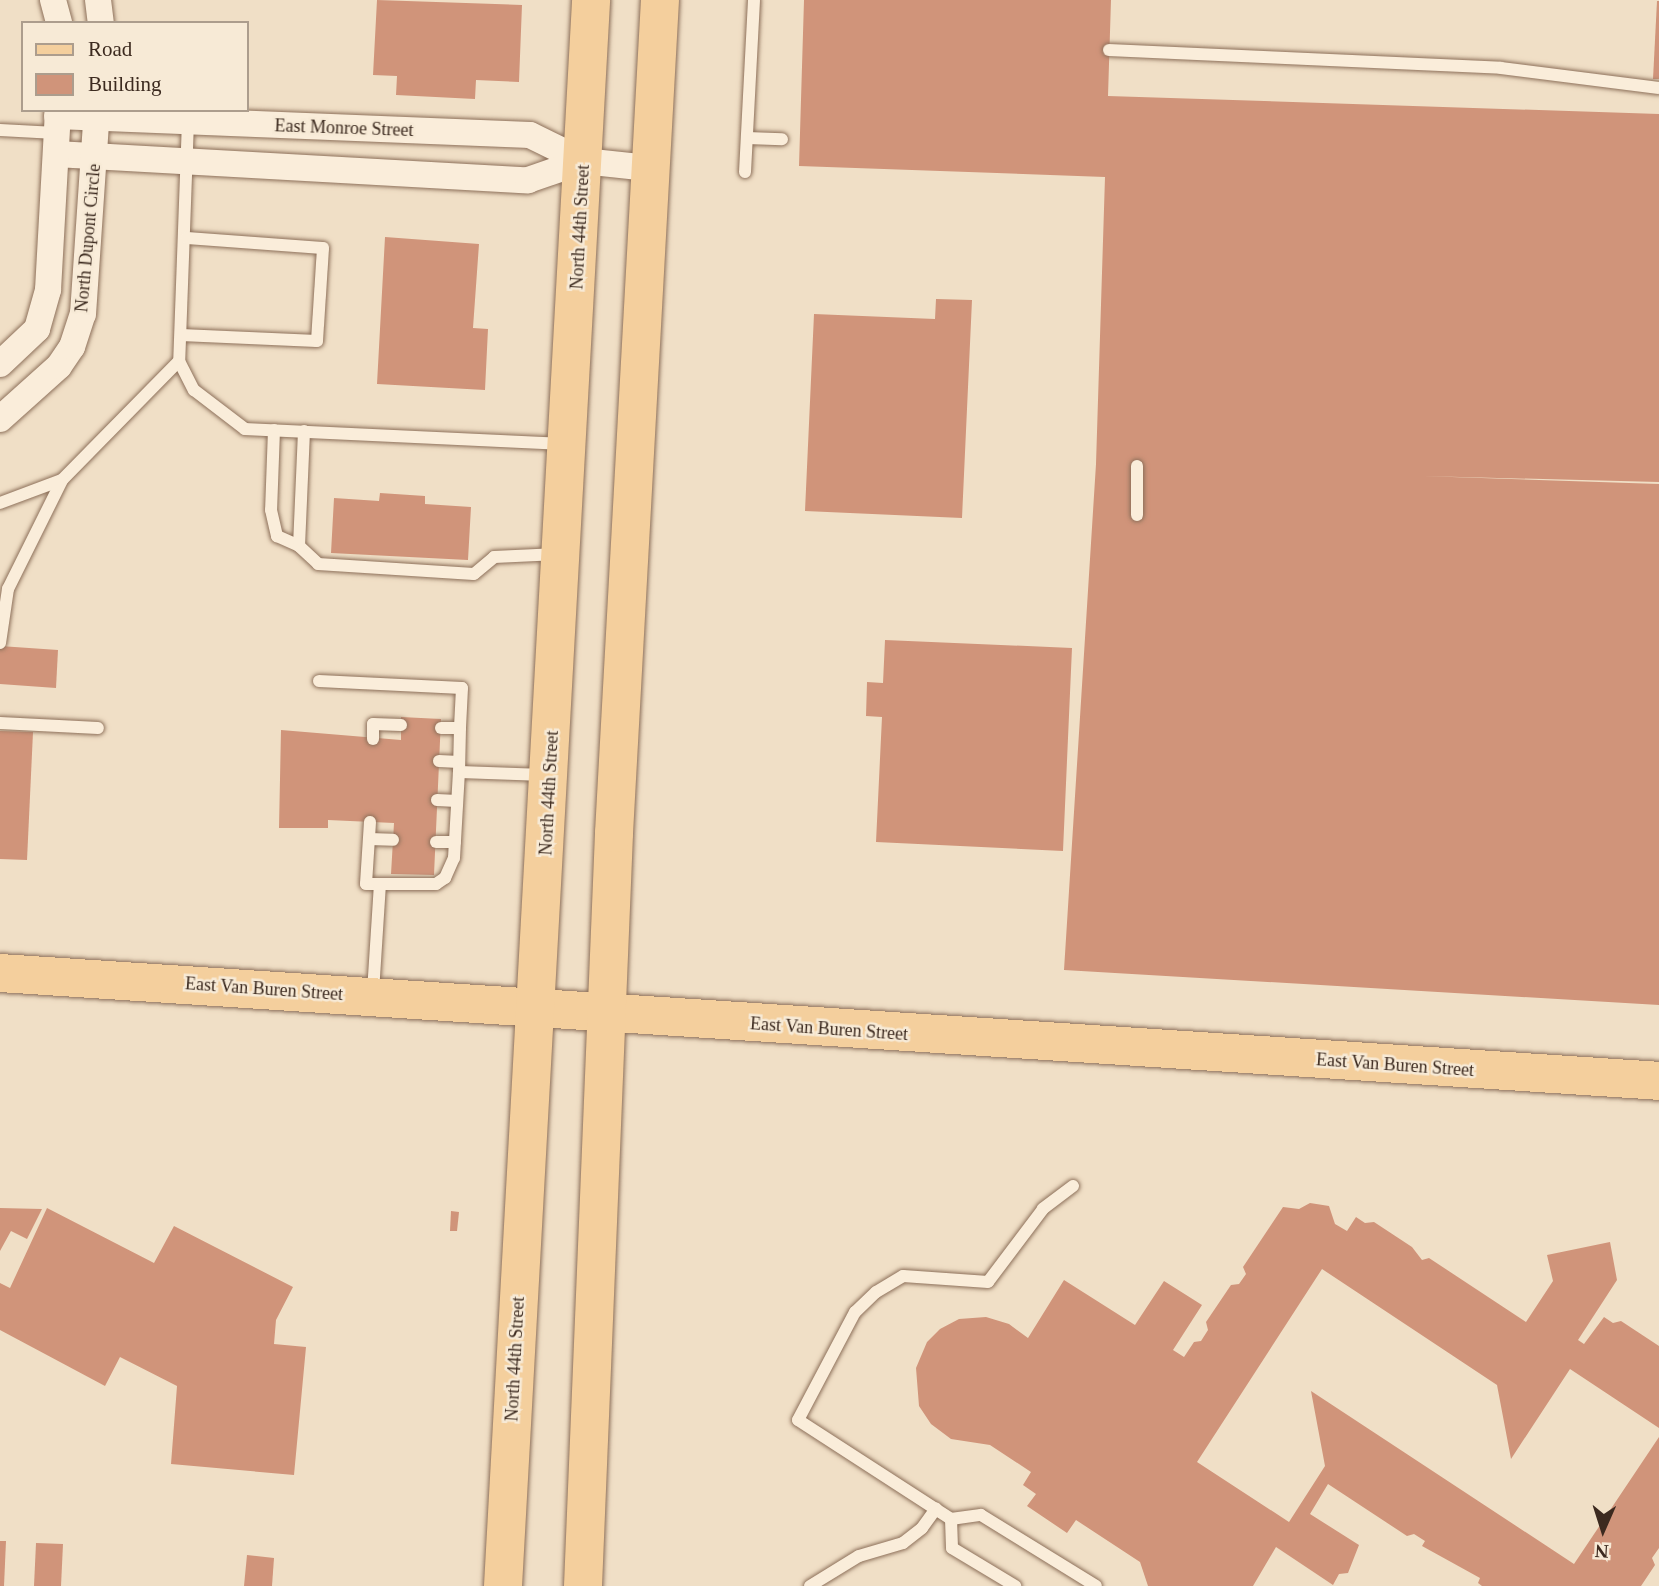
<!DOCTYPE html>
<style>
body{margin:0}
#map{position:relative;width:1659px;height:1586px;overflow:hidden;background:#f0dfc6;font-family:Georgia,serif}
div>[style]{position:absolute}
.building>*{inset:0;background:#d0947a}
.roads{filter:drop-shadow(0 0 2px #8d705a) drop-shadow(0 0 2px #8d705a)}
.service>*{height:12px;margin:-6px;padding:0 6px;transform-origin:6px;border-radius:6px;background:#faedda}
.minor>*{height:26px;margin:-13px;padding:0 13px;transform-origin:13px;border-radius:13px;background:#faedda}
.primary>*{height:38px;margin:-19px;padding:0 19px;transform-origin:19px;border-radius:19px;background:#f4cf9d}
span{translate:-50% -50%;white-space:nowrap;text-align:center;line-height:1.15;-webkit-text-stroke:5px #f7ead6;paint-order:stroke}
.street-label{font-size:18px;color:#3c2a1f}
.legend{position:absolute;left:21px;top:21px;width:228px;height:91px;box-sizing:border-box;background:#f7ead6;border:2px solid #ac9d8d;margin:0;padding:9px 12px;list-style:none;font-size:21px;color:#3c2a1f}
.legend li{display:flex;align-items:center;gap:14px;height:35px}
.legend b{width:35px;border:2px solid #ac9d8d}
.north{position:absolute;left:1568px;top:1495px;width:70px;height:70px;-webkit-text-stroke:5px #f7ead6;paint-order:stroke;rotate:183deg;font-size:19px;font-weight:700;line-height:28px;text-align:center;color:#3c2a1f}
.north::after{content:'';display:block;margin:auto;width:24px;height:32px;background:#3c2a1f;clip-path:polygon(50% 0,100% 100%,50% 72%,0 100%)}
</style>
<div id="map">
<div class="building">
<div style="clip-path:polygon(377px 0,522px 5px,519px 82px,476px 80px,475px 99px,396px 95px,397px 76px,373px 75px)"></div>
<div style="clip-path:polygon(804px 0,1111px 0,1108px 96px,1659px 114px,1659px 482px,1422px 476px,1659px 484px,1659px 1005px,1064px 970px,1096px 464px,1105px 177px,799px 166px)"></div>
<div style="clip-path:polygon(1657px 1px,1659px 1px,1659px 79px,1653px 79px)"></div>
<div style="clip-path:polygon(385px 237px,479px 244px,473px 328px,488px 329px,485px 390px,377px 384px)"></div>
<div style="clip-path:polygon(936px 299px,972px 300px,962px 518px,805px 511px,814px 314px,935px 319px)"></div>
<div style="clip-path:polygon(380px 493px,425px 496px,425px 504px,471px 507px,468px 560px,331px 553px,334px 498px,379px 501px)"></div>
<div style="clip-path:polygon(885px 640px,1072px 648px,1063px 851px,876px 842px,882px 717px,866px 716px,867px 682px,883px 683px)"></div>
<div style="clip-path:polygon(0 646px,58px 650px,56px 688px,0 684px)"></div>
<div style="clip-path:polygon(401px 717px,441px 719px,434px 875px,391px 874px,394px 823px,328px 820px,328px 828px,279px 828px,281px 730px,401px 740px)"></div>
<div style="clip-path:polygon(0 731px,33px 732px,27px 860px,0 859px)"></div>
<div style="clip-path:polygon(1310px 1203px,1329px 1206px,1335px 1224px,1347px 1231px,1356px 1217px,1365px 1223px,1374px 1222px,1412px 1247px,1422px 1260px,1429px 1258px,1526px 1322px,1553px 1281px,1547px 1255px,1610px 1242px,1617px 1280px,1578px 1340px,1584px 1344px,1604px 1317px,1613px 1323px,1621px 1321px,1659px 1346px,1659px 1428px,1570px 1369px,1511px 1459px,1497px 1385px,1322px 1269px,1197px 1462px,1289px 1522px,1325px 1466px,1311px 1391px,1574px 1564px,1659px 1437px,1659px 1548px,1652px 1558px,1655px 1565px,1641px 1586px,1482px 1586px,1478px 1583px,1480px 1578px,1422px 1546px,1425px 1541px,1414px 1534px,1407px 1536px,1328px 1484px,1310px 1514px,1359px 1545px,1348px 1573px,1339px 1574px,1333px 1585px,1276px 1547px,1253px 1586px,1148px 1586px,1140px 1562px,1076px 1520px,1067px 1533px,1027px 1506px,1036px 1494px,1023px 1485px,1031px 1472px,990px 1445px,951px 1439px,931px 1424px,919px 1406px,916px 1368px,927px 1342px,940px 1329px,959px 1319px,986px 1317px,1009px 1324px,1028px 1338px,1064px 1280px,1135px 1325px,1164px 1281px,1202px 1305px,1173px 1350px,1184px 1357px,1194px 1342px,1201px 1341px,1208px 1330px,1206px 1322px,1231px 1285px,1239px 1284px,1246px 1274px,1243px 1267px,1283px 1207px,1299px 1209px)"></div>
<div style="clip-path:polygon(0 1208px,42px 1209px,27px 1239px,11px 1231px,0 1251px)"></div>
<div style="clip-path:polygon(47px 1208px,154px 1263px,174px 1226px,293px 1287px,276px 1320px,274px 1344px,306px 1347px,294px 1475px,171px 1464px,177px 1386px,120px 1357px,105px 1386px,0 1330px,0 1283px,10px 1288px)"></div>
<div style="clip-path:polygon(451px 1211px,459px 1212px,457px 1231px,450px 1231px)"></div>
<div style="clip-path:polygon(0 1541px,6px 1541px,4px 1586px,0 1586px)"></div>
<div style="clip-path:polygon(36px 1543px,63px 1544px,61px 1586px,34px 1586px)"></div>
<div style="clip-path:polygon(247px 1555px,274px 1558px,272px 1586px,244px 1586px)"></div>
</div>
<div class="roads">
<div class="service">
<div style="left:1109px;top:50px;width:392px;rotate:2.6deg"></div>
<div style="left:1501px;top:68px;width:159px;rotate:7.2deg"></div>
<div style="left:188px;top:121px;width:240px;rotate:92.1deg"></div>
<div style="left:179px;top:361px;width:33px;rotate:63deg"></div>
<div style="left:194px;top:390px;width:64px;rotate:37.4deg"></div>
<div style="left:245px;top:429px;width:319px;rotate:2.7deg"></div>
<div style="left:0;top:130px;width:56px;rotate:3.1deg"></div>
<div style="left:747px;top:138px;width:35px;rotate:2deg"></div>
<div style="left:745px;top:172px;width:172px;rotate:-87deg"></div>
<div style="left:181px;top:335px;width:136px;rotate:2.5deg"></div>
<div style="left:317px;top:341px;width:93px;rotate:-86.3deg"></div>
<div style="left:323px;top:248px;width:137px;rotate:-175.8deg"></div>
<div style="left:274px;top:430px;width:80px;rotate:92.1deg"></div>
<div style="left:271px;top:510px;width:27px;rotate:77deg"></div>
<div style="left:277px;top:536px;width:24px;rotate:24deg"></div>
<div style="left:299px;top:546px;width:26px;rotate:43deg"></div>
<div style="left:318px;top:564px;width:156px;rotate:3.7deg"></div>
<div style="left:474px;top:574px;width:26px;rotate:-40deg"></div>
<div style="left:494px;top:557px;width:64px;rotate:-2.7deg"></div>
<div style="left:0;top:503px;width:66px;rotate:-20.4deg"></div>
<div style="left:62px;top:480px;width:167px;rotate:-45.5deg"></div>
<div style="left:1137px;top:515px;width:49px;rotate:-90deg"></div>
<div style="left:299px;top:546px;width:115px;rotate:-87.5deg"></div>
<div style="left:0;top:643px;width:55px;rotate:-81.6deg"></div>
<div style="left:8px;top:589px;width:122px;rotate:-63.6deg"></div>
<div style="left:319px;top:681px;width:143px;rotate:2.8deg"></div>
<div style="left:462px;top:688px;width:40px;rotate:92.9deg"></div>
<div style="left:0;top:723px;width:98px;rotate:2.9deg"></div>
<div style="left:441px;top:728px;width:19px"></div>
<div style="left:460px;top:728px;width:44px;rotate:91.3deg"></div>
<div style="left:373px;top:739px;width:15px;rotate:-90deg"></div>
<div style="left:373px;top:724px;width:28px;rotate:2deg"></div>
<div style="left:439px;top:761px;width:20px;rotate:3deg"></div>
<div style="left:437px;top:800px;width:20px;rotate:3deg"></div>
<div style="left:370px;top:822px;width:62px;rotate:93.7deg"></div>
<div style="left:366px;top:884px;width:14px"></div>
<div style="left:369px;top:839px;width:24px;rotate:2deg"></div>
<div style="left:436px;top:842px;width:19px"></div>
<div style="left:373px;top:992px;width:108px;rotate:-86.3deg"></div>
<div style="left:380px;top:884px;width:56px"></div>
<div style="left:436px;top:884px;width:11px;rotate:-34deg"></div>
<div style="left:445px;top:878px;width:22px;rotate:-66deg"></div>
<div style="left:454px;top:858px;width:86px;rotate:-86.7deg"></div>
<div style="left:459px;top:772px;width:86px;rotate:2deg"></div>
<div style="left:1073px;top:1186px;width:38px;rotate:143deg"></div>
<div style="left:1043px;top:1209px;width:91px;rotate:127deg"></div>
<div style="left:988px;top:1282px;width:85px;rotate:-176deg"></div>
<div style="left:903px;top:1276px;width:31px;rotate:149deg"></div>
<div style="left:876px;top:1292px;width:29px;rotate:136deg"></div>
<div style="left:855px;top:1312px;width:122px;rotate:117.8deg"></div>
<div style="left:798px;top:1420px;width:182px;rotate:32.9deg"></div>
<div style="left:951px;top:1519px;width:30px;rotate:-8deg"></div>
<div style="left:981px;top:1515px;width:135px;rotate:31.7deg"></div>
<div style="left:951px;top:1519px;width:29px;rotate:88deg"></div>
<div style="left:952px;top:1548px;width:74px;rotate:31.1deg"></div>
<div style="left:810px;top:1586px;width:57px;rotate:-31.5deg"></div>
<div style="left:859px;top:1556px;width:46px;rotate:-16.5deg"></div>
<div style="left:903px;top:1543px;width:24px;rotate:-38deg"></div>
<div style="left:922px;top:1528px;width:24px;rotate:-54deg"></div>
</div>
<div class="minor">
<div style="left:53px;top:0;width:24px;rotate:75deg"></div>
<div style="left:98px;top:0;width:23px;rotate:83deg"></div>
<div style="left:57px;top:116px;width:473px;rotate:2.3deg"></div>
<div style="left:530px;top:135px;width:59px;rotate:26.1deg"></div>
<div style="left:583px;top:161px;width:66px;rotate:6.1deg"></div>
<div style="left:56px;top:154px;width:473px;rotate:3.2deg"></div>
<div style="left:528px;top:180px;width:58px;rotate:-19.1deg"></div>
<div style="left:0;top:364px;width:51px;rotate:-43.4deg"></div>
<div style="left:37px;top:329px;width:41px;rotate:-74.2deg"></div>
<div style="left:48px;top:290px;width:180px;rotate:-86.8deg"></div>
<div style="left:0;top:419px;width:79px;rotate:-41.9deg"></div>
<div style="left:59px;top:366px;width:23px;rotate:-56deg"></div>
<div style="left:72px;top:347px;width:35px;rotate:-72deg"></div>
<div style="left:83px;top:314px;width:204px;rotate:-86.1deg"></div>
</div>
<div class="primary">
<div style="left:0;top:973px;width:1663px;rotate:3.72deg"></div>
<div style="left:503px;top:1586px;width:1588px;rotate:-86.82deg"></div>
<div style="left:583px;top:1586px;width:754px;rotate:-87.64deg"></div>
<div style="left:614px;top:833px;width:834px;rotate:-86.84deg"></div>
</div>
</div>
<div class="street-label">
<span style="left:344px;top:128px;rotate:2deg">East Monroe Street</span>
<span style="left:580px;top:227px;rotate:-87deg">North 44th Street</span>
<span style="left:88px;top:238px;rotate:-85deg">North Dupont Circle</span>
<span style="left:549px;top:793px;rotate:-87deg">North 44th Street</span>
<span style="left:264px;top:989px;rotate:4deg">East Van Buren Street</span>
<span style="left:829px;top:1029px;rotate:4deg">East Van Buren Street</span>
<span style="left:1395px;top:1065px;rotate:4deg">East Van Buren Street</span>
<span style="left:515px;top:1359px;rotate:-87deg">North 44th Street</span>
</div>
<ul class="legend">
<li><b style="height:9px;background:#f4cf9d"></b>Road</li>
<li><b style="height:19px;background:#d0947a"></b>Building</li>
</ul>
<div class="north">N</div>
</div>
